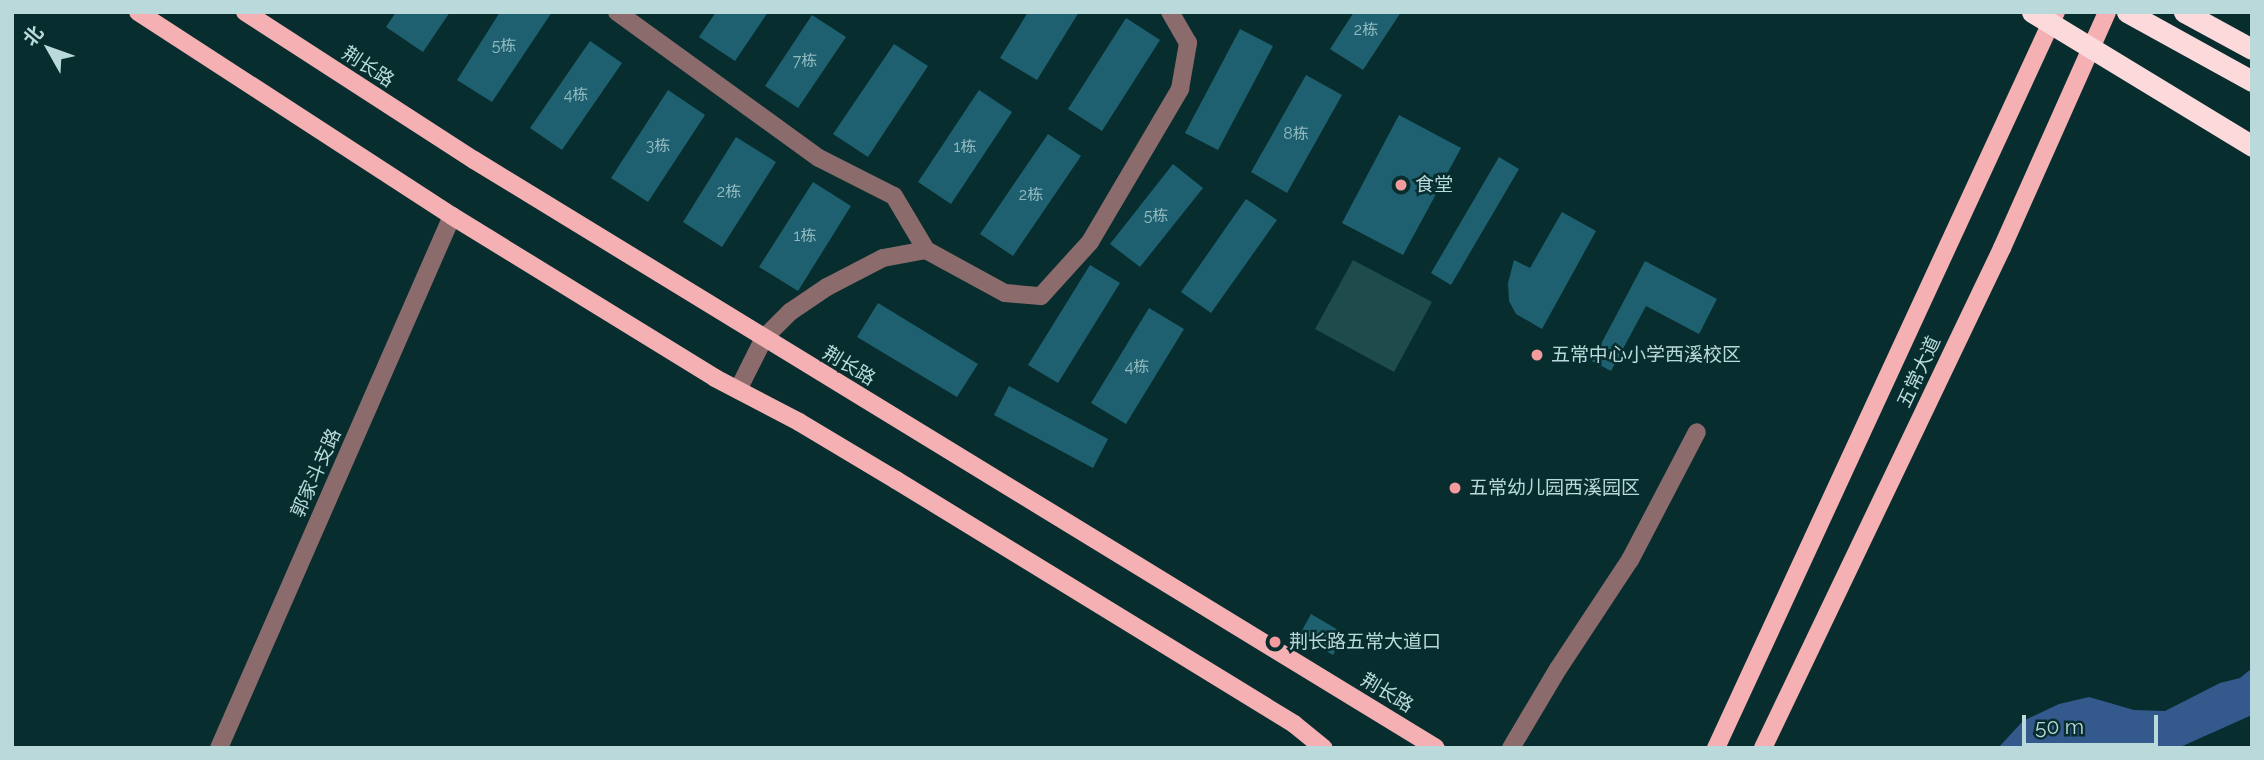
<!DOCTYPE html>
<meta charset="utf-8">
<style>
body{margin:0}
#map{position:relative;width:2264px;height:760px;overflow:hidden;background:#072d2e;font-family:Raleway,"Noto Sans SC",sans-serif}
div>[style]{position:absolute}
.green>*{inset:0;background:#1e4c4d}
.water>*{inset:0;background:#34598c}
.building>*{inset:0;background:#1f6070}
.minor>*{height:18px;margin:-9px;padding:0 9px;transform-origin:9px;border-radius:9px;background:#8c6b6c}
.major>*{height:18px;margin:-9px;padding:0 9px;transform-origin:9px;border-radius:9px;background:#f4b0b2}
.highway>*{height:21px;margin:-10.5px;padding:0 10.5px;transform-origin:10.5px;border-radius:10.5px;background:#fcdadb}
.dots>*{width:19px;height:19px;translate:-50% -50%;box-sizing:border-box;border:4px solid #072d2e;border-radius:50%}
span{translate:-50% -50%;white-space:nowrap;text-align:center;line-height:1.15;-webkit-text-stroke:5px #072d2e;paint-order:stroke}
.number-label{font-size:16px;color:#92bbc0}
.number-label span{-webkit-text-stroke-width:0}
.street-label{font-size:19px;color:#b9d9da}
.poi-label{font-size:19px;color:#b9d9da}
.left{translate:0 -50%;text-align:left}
.frame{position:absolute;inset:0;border:14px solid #b9d9da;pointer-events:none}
.north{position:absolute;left:14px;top:14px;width:70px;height:70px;-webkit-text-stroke:5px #072d2e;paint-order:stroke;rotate:310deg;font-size:19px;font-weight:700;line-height:28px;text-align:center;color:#b9d9da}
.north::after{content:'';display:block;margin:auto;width:24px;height:32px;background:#b9d9da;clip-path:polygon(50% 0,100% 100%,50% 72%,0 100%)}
.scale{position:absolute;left:2022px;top:715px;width:136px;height:32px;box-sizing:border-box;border:4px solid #b9d9da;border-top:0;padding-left:9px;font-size:21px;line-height:24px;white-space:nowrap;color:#b9d9da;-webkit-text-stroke:5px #072d2e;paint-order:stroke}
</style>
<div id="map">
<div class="green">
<div style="clip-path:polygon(1353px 260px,1432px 302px,1394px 372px,1315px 329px)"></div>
</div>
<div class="water">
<div style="clip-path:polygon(2252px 668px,2252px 715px,2178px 748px,1998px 748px,2023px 721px,2059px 704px,2089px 697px,2134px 710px,2165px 711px,2220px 683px,2240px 678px)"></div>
</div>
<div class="building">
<div style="clip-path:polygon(396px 12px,450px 12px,423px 52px,386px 27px)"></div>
<div style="clip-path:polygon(500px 12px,552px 12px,492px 102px,457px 80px)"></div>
<div style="clip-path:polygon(716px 12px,768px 12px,735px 61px,699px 37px)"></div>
<div style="clip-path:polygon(1028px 12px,1079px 12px,1037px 80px,1000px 58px)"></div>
<div style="clip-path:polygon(1354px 12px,1401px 12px,1363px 70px,1330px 49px)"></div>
<div style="clip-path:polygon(812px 15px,846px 37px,798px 108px,765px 86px)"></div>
<div style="clip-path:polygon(1126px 18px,1160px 40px,1102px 131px,1068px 109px)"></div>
<div style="clip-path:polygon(1240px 29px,1273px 46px,1218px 150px,1185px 133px)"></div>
<div style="clip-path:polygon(590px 41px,622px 63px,562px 150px,530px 128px)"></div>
<div style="clip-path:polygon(894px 44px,928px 66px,868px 157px,833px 134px)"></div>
<div style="clip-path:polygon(1306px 75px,1342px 95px,1287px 193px,1251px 172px)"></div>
<div style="clip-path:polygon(668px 90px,705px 115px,648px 202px,611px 178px)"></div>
<div style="clip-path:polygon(979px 90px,1012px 112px,951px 204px,918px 182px)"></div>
<div style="clip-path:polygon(1399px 115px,1461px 148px,1403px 255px,1342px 223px)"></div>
<div style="clip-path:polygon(1048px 134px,1081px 156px,1013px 256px,980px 234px)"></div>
<div style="clip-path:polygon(736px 137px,776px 162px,722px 247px,683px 222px)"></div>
<div style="clip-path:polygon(1499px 157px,1519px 169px,1451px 285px,1431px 273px)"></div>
<div style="clip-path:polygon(1173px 164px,1203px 188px,1140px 267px,1110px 244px)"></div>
<div style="clip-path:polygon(813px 182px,851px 206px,798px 291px,759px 267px)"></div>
<div style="clip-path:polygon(1246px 199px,1277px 220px,1211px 313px,1181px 292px)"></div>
<div style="clip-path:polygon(1562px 212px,1596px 231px,1542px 329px,1516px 314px,1509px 301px,1508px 283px,1514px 260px,1530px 268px)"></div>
<div style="clip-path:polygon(1645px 261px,1717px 299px,1699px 334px,1646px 306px,1611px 371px,1592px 361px)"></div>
<div style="clip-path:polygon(1090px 265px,1120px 283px,1058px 383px,1028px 365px)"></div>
<div style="clip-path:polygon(878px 303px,978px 364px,957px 397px,857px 337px)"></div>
<div style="clip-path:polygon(1149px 308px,1184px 329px,1126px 424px,1091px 403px)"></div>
<div style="clip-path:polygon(1009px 386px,1108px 439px,1093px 468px,994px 415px)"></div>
<div style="clip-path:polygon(1311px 614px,1345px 634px,1333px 655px,1299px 636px)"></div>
</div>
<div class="minor">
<div style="left:617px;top:12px;width:249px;rotate:35.9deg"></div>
<div style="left:819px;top:158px;width:84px;rotate:26.9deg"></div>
<div style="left:894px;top:196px;width:63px;rotate:59.3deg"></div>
<div style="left:926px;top:250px;width:90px;rotate:28.6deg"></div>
<div style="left:1005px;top:293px;width:36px;rotate:5deg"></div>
<div style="left:1041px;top:296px;width:73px;rotate:-47.8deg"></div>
<div style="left:1090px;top:242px;width:178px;rotate:-59.5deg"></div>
<div style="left:1180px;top:89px;width:47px;rotate:-80.1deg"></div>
<div style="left:1188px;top:43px;width:36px;rotate:-120deg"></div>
<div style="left:738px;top:390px;width:58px;rotate:-63.4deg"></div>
<div style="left:764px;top:338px;width:37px;rotate:-45deg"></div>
<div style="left:790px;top:312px;width:45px;rotate:-34deg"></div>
<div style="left:827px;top:287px;width:63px;rotate:-27.4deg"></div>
<div style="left:883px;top:258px;width:44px;rotate:-10.5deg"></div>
<div style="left:219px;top:748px;width:581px;rotate:-66.35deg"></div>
<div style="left:1511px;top:748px;width:92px;rotate:-59.3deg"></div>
<div style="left:1558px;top:669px;width:131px;rotate:-56.6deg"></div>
<div style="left:1630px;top:560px;width:144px;rotate:-62.4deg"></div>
</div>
<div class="major">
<div style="left:138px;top:12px;width:374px;rotate:33deg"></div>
<div style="left:452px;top:216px;width:309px;rotate:31.6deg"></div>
<div style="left:715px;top:378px;width:95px;rotate:27.6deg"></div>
<div style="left:799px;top:422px;width:113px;rotate:30.9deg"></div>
<div style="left:896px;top:480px;width:467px;rotate:31.5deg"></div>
<div style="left:1294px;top:724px;width:38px;rotate:39deg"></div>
<div style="left:245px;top:12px;width:273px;rotate:32.9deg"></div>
<div style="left:474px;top:160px;width:1127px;rotate:31.43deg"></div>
<div style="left:1716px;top:748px;width:811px;rotate:-65.21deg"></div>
<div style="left:1763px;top:748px;width:554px;rotate:-64.45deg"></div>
<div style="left:2002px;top:248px;width:258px;rotate:-66deg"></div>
</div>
<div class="highway">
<div style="left:2032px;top:12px;width:258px;rotate:31.3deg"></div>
<div style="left:2127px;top:12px;width:143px;rotate:28.9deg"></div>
<div style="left:2184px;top:12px;width:77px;rotate:28.6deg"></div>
</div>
<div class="dots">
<div style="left:1401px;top:185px;background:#f59b9e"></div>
<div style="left:1537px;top:355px;background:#f59b9e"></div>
<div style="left:1455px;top:488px;background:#f59b9e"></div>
<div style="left:1275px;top:642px;background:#f59b9e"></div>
</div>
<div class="number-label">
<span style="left:1366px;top:30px">2栋</span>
<span style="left:504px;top:46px">5栋</span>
<span style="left:805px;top:61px">7栋</span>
<span style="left:576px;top:95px">4栋</span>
<span style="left:1296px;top:134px">8栋</span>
<span style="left:658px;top:146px">3栋</span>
<span style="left:965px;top:147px">1栋</span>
<span style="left:729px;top:192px">2栋</span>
<span style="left:1031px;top:195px">2栋</span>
<span style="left:1156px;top:216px">5栋</span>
<span style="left:805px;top:236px">1栋</span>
<span style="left:1137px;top:367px">4栋</span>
</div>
<div class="street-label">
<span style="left:368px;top:67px;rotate:33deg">荆长路</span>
<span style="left:849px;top:366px;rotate:31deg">荆长路</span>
<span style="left:1919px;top:372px;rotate:-65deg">五常大道</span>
<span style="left:316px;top:473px;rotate:-66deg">郭家斗支路</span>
<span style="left:1387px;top:693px;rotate:31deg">荆长路</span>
</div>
<div class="poi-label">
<span class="left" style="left:1415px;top:185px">食堂</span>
<span class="left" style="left:1551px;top:355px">五常中心小学西溪校区</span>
<span class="left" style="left:1469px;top:488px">五常幼儿园西溪园区</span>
<span class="left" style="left:1289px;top:642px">荆长路五常大道口</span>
</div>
<div class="frame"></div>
<div class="north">北</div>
<div class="scale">50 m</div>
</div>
